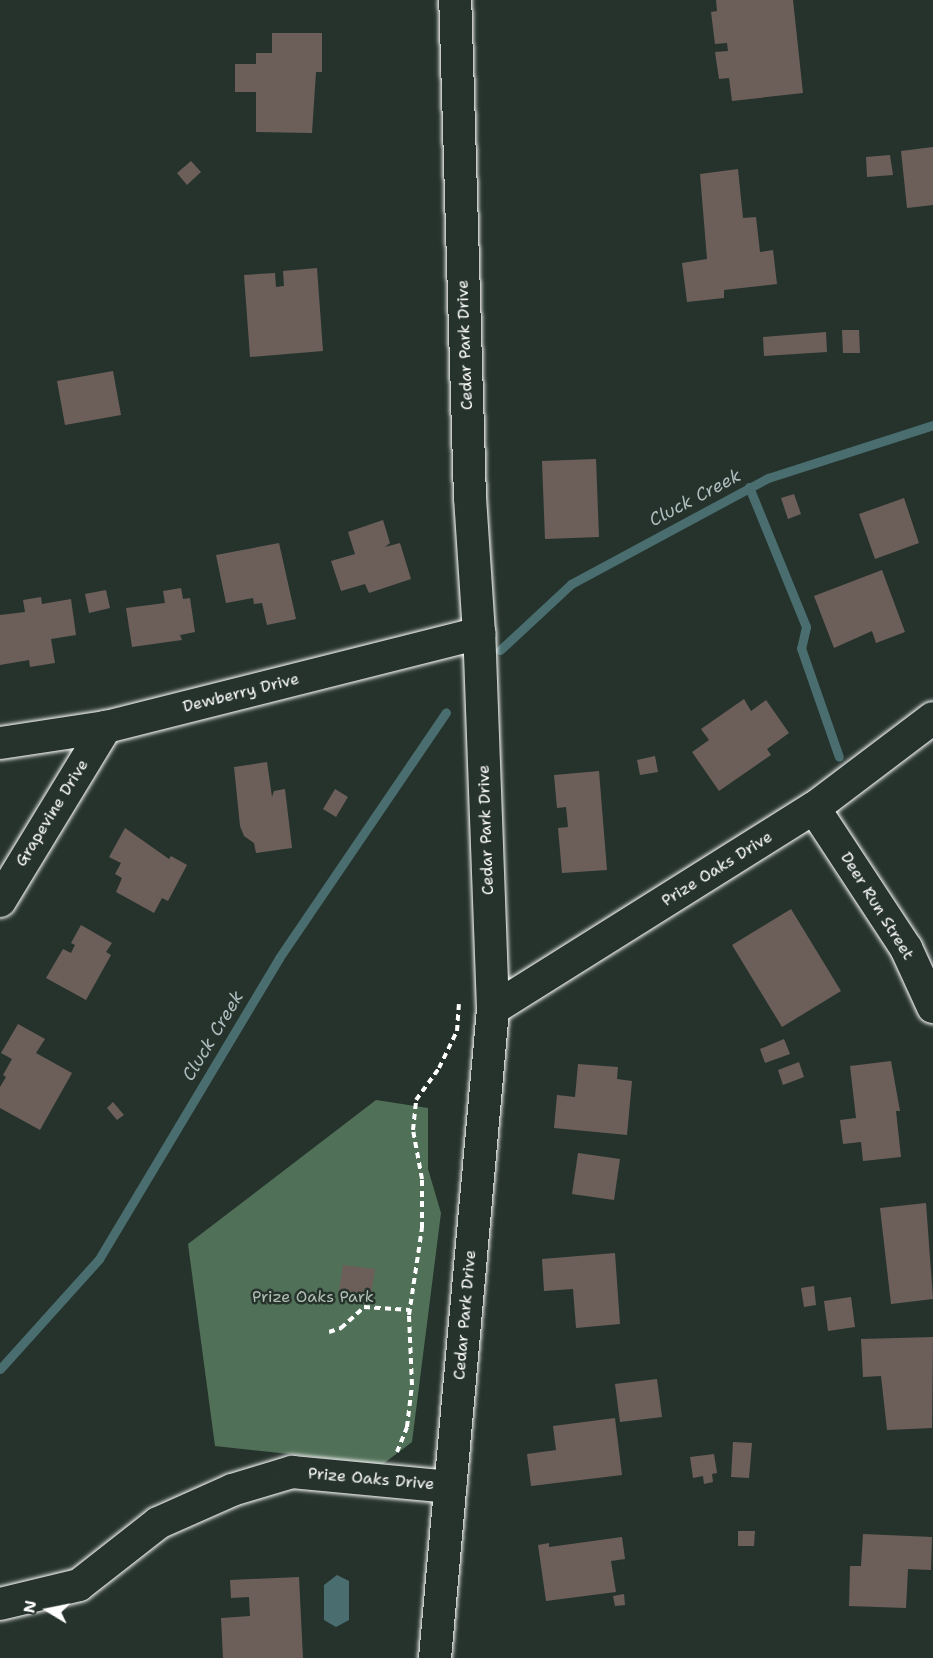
<!DOCTYPE html>
<style>
body{margin:0}
#map{position:relative;width:933px;height:1658px;overflow:hidden;background:#26332d;font-family:"Shantell Sans",sans-serif}
div>[style]{position:absolute}
.green>*{inset:0;background:#517058}
.water>*{inset:0;background:#4a6e6f}
.stream>*{height:9px;margin:-4.5px;padding:0 4.5px;transform-origin:4.5px;border-radius:4.5px;background:#4a6e6f}
.building>*{inset:0;background:#6c5f5a}
.path>*{height:4px;margin-top:-2px;transform-origin:0;background:repeating-linear-gradient(90deg,#fff 0 6px,transparent 0 10.5px)}
.roads{filter:drop-shadow(0 0 2px #fff) drop-shadow(0 0 2px #fff)}
.street>*{height:32px;margin:-16px;padding:0 16px;transform-origin:16px;border-radius:16px;background:#26332d}
span{translate:-50% -50%;white-space:nowrap;text-align:center;line-height:1.15;-webkit-text-stroke:5px #26332d;paint-order:stroke}
.street-label{font-size:16px;color:#fff}
.park-label{font-size:16px;color:#b1bfb4}
.water-label{font-size:18px;color:#aebebe;font-style:italic}
.north{position:absolute;left:18px;top:1580px;width:60px;height:60px;-webkit-text-stroke:4px #26332d;paint-order:stroke;rotate:280deg;font-size:16px;font-weight:700;line-height:24px;text-align:center;color:#fff}
.north::after{content:'';display:block;margin:auto;width:21px;height:27px;background:#fff;clip-path:polygon(50% 0,100% 100%,50% 72%,0 100%)}
</style>
<div id="map">
<div class="green">
<div style="clip-path:polygon(376px 1100px,428px 1108px,428px 1169px,441px 1213px,412px 1442px,383px 1464px,215px 1446px,188px 1244px)"></div>
</div>
<div class="water">
<div style="clip-path:polygon(337px 1575px,349px 1581px,349px 1620px,336px 1627px,324px 1620px,324px 1585px)"></div>
</div>
<div class="stream">
<div style="left:749px;top:487px;width:151px;rotate:67.8deg"></div>
<div style="left:806px;top:627px;width:22px;rotate:103deg"></div>
<div style="left:801px;top:648px;width:115px;rotate:70.8deg"></div>
<div style="left:500px;top:650px;width:97px;rotate:-42.9deg"></div>
<div style="left:571px;top:584px;width:224px;rotate:-28.3deg"></div>
<div style="left:768px;top:478px;width:173px;rotate:-17.8deg"></div>
<div style="left:0;top:1369px;width:148px;rotate:-48deg"></div>
<div style="left:99px;top:1259px;width:351px;rotate:-59.1deg"></div>
<div style="left:279px;top:958px;width:297px;rotate:-55.8deg"></div>
</div>
<div class="building">
<div style="clip-path:polygon(716px 0,793px 0,803px 93px,732px 101px,729px 78px,719px 79px,715px 52px,728px 51px,727px 43px,715px 44px,711px 12px,717px 11px)"></div>
<div style="clip-path:polygon(272px 33px,322px 33px,322px 72px,316px 72px,312px 133px,256px 132px,256px 92px,235px 92px,235px 64px,256px 64px,256px 53px,272px 53px)"></div>
<div style="clip-path:polygon(933px 147px,933px 205px,907px 208px,901px 151px)"></div>
<div style="clip-path:polygon(890px 155px,893px 175px,867px 177px,866px 157px)"></div>
<div style="clip-path:polygon(191px 161px,201px 172px,187px 185px,177px 173px)"></div>
<div style="clip-path:polygon(738px 169px,743px 218px,756px 217px,760px 252px,773px 250px,777px 284px,724px 290px,724px 298px,687px 302px,682px 263px,707px 259px,700px 174px)"></div>
<div style="clip-path:polygon(317px 268px,323px 351px,250px 357px,244px 275px,275px 273px,276px 287px,284px 286px,283px 271px)"></div>
<div style="clip-path:polygon(842px 330px,859px 330px,860px 353px,843px 353px)"></div>
<div style="clip-path:polygon(826px 332px,827px 352px,764px 356px,763px 337px)"></div>
<div style="clip-path:polygon(113px 371px,121px 415px,65px 425px,57px 381px)"></div>
<div style="clip-path:polygon(596px 459px,599px 537px,545px 539px,542px 461px)"></div>
<div style="clip-path:polygon(794px 494px,801px 514px,788px 519px,781px 498px)"></div>
<div style="clip-path:polygon(904px 498px,919px 543px,875px 559px,859px 514px)"></div>
<div style="clip-path:polygon(383px 520px,390px 543px,385px 547px,400px 543px,411px 579px,369px 593px,365px 584px,341px 591px,331px 561px,355px 554px,348px 532px)"></div>
<div style="clip-path:polygon(279px 543px,296px 619px,267px 625px,262px 603px,254px 604px,253px 598px,226px 603px,216px 555px)"></div>
<div style="clip-path:polygon(882px 570px,905px 632px,876px 643px,872px 631px,834px 648px,814px 596px)"></div>
<div style="clip-path:polygon(181px 588px,183px 599px,190px 598px,195px 632px,180px 635px,182px 640px,132px 647px,126px 608px,165px 603px,163px 591px)"></div>
<div style="clip-path:polygon(106px 590px,110px 608px,89px 613px,85px 594px)"></div>
<div style="clip-path:polygon(41px 597px,42px 604px,71px 599px,76px 635px,51px 639px,55px 663px,30px 667px,29px 660px,0 665px,0 615px,25px 612px,23px 600px)"></div>
<div style="clip-path:polygon(744px 699px,751px 711px,766px 700px,789px 733px,767px 749px,771px 755px,719px 791px,692px 752px,709px 740px,701px 729px)"></div>
<div style="clip-path:polygon(655px 756px,658px 772px,640px 775px,637px 760px)"></div>
<div style="clip-path:polygon(267px 762px,272px 797px,274px 791px,285px 789px,292px 848px,256px 853px,254px 843px,244px 836px,240px 826px,234px 767px)"></div>
<div style="clip-path:polygon(599px 771px,607px 870px,562px 873px,558px 828px,568px 827px,566px 807px,557px 808px,554px 775px)"></div>
<div style="clip-path:polygon(335px 789px,348px 797px,336px 817px,323px 809px)"></div>
<div style="clip-path:polygon(125px 828px,169px 859px,171px 856px,187px 865px,168px 901px,162px 898px,154px 913px,116px 892px,122px 878px,115px 874px,121px 863px,109px 857px)"></div>
<div style="clip-path:polygon(791px 909px,841px 991px,782px 1027px,732px 945px)"></div>
<div style="clip-path:polygon(81px 925px,112px 943px,106px 952px,111px 955px,86px 1000px,46px 978px,63px 949px,71px 953px,75px 945px,71px 943px)"></div>
<div style="clip-path:polygon(18px 1024px,45px 1039px,36px 1053px,72px 1073px,40px 1130px,0 1108px,0 1087px,6px 1077px,3px 1075px,12px 1059px,1px 1053px)"></div>
<div style="clip-path:polygon(784px 1039px,790px 1054px,765px 1063px,760px 1049px)"></div>
<div style="clip-path:polygon(891px 1061px,900px 1111px,896px 1111px,901px 1157px,863px 1161px,861px 1142px,843px 1144px,840px 1120px,856px 1118px,850px 1066px)"></div>
<div style="clip-path:polygon(799px 1062px,804px 1077px,783px 1085px,778px 1070px)"></div>
<div style="clip-path:polygon(578px 1064px,618px 1067px,617px 1079px,632px 1081px,627px 1135px,554px 1128px,557px 1095px,575px 1097px)"></div>
<div style="clip-path:polygon(113px 1102px,124px 1115px,117px 1120px,107px 1108px)"></div>
<div style="clip-path:polygon(578px 1153px,620px 1159px,614px 1200px,572px 1194px)"></div>
<div style="clip-path:polygon(926px 1203px,933px 1299px,891px 1304px,880px 1208px)"></div>
<div style="clip-path:polygon(615px 1253px,620px 1324px,576px 1328px,573px 1289px,544px 1291px,542px 1259px)"></div>
<div style="clip-path:polygon(343px 1265px,375px 1269px,370px 1301px,338px 1297px)"></div>
<div style="clip-path:polygon(814px 1286px,816px 1305px,804px 1307px,801px 1288px)"></div>
<div style="clip-path:polygon(851px 1297px,855px 1327px,828px 1331px,824px 1301px)"></div>
<div style="clip-path:polygon(933px 1337px,932px 1428px,887px 1430px,881px 1376px,863px 1377px,861px 1339px)"></div>
<div style="clip-path:polygon(657px 1379px,662px 1417px,620px 1422px,615px 1384px)"></div>
<div style="clip-path:polygon(615px 1418px,622px 1475px,531px 1486px,527px 1454px,556px 1450px,553px 1426px)"></div>
<div style="clip-path:polygon(733px 1442px,752px 1443px,749px 1478px,731px 1477px)"></div>
<div style="clip-path:polygon(714px 1454px,717px 1473px,712px 1474px,713px 1482px,704px 1484px,703px 1476px,693px 1478px,690px 1457px)"></div>
<div style="clip-path:polygon(738px 1531px,755px 1531px,754px 1546px,738px 1546px)"></div>
<div style="clip-path:polygon(863px 1534px,932px 1537px,931px 1570px,908px 1569px,906px 1608px,849px 1606px,850px 1566px,861px 1566px)"></div>
<div style="clip-path:polygon(622px 1537px,625px 1559px,611px 1561px,616px 1592px,546px 1601px,538px 1545px,549px 1543px,549px 1547px)"></div>
<div style="clip-path:polygon(299px 1577px,303px 1658px,223px 1658px,221px 1618px,250px 1616px,249px 1597px,231px 1598px,230px 1580px)"></div>
<div style="clip-path:polygon(624px 1594px,625px 1605px,615px 1606px,613px 1596px)"></div>
</div>
<div class="path">
<div style="left:329px;top:1332px;width:13px;rotate:-18deg"></div>
<div style="left:341px;top:1328px;width:31px;rotate:-42deg"></div>
<div style="left:364px;top:1307px;width:46px;rotate:3.7deg"></div>
<div style="left:397px;top:1452px;width:27px;rotate:-68deg"></div>
<div style="left:407px;top:1427px;width:42px;rotate:-83.2deg"></div>
<div style="left:412px;top:1385px;width:70px;rotate:-92.5deg"></div>
<div style="left:409px;top:1315px;width:88px;rotate:-81.5deg"></div>
<div style="left:422px;top:1228px;width:49px;rotate:-90deg"></div>
<div style="left:422px;top:1179px;width:50px;rotate:-100.4deg"></div>
<div style="left:413px;top:1130px;width:30px;rotate:-84deg"></div>
<div style="left:416px;top:1100px;width:39px;rotate:-54deg"></div>
<div style="left:439px;top:1068px;width:41px;rotate:-64.1deg"></div>
<div style="left:457px;top:1031px;width:27px;rotate:-86deg"></div>
</div>
<div class="roads">
<div class="street">
<div style="left:0;top:743px;width:107px;rotate:-8.6deg"></div>
<div style="left:106px;top:727px;width:385px;rotate:-14.1deg"></div>
<div style="left:814px;top:808px;width:168px;rotate:56.7deg"></div>
<div style="left:906px;top:948px;width:65px;rotate:65.4deg"></div>
<div style="left:0;top:901px;width:204px;rotate:-58.7deg"></div>
<div style="left:493px;top:1009px;width:379px;rotate:-32.1deg"></div>
<div style="left:814px;top:808px;width:149px;rotate:-37.1deg"></div>
<div style="left:0;top:1604px;width:81px;rotate:-13.5deg"></div>
<div style="left:79px;top:1585px;width:100px;rotate:-38.1deg"></div>
<div style="left:158px;top:1523px;width:81px;rotate:-24deg"></div>
<div style="left:232px;top:1490px;width:63px;rotate:-16.7deg"></div>
<div style="left:292px;top:1472px;width:159px;rotate:5.4deg"></div>
<div style="left:435px;top:1658px;width:652px;rotate:-84.89deg"></div>
<div style="left:493px;top:1009px;width:376px;rotate:-92.1deg"></div>
<div style="left:479px;top:633px;width:135px;rotate:-93.8deg"></div>
<div style="left:470px;top:498px;width:498px;rotate:-91.7deg"></div>
</div>
</div>
<div class="street-label">
<span style="left:465px;top:345px;rotate:-92deg">Cedar Park Drive</span>
<span style="left:241px;top:693px;rotate:-14deg">Dewberry Drive</span>
<span style="left:52px;top:813px;rotate:-58deg">Grapevine Drive</span>
<span style="left:486px;top:830px;rotate:-92deg">Cedar Park Drive</span>
<span style="left:717px;top:869px;rotate:-32deg">Prize Oaks Drive</span>
<span style="left:877px;top:906px;rotate:58deg">Deer Run Street</span>
<span style="left:465px;top:1315px;rotate:-85deg">Cedar Park Drive</span>
<span style="left:371px;top:1479px;rotate:5deg">Prize Oaks Drive</span>
</div>
<div class="park-label">
<span style="left:313px;top:1297px">Prize Oaks Park</span>
</div>
<div class="water-label">
<span style="left:695px;top:498px;rotate:-28deg">Cluck Creek</span>
<span style="left:213px;top:1036px;rotate:-59deg">Cluck Creek</span>
</div>
<div class="north">N</div>
</div>
